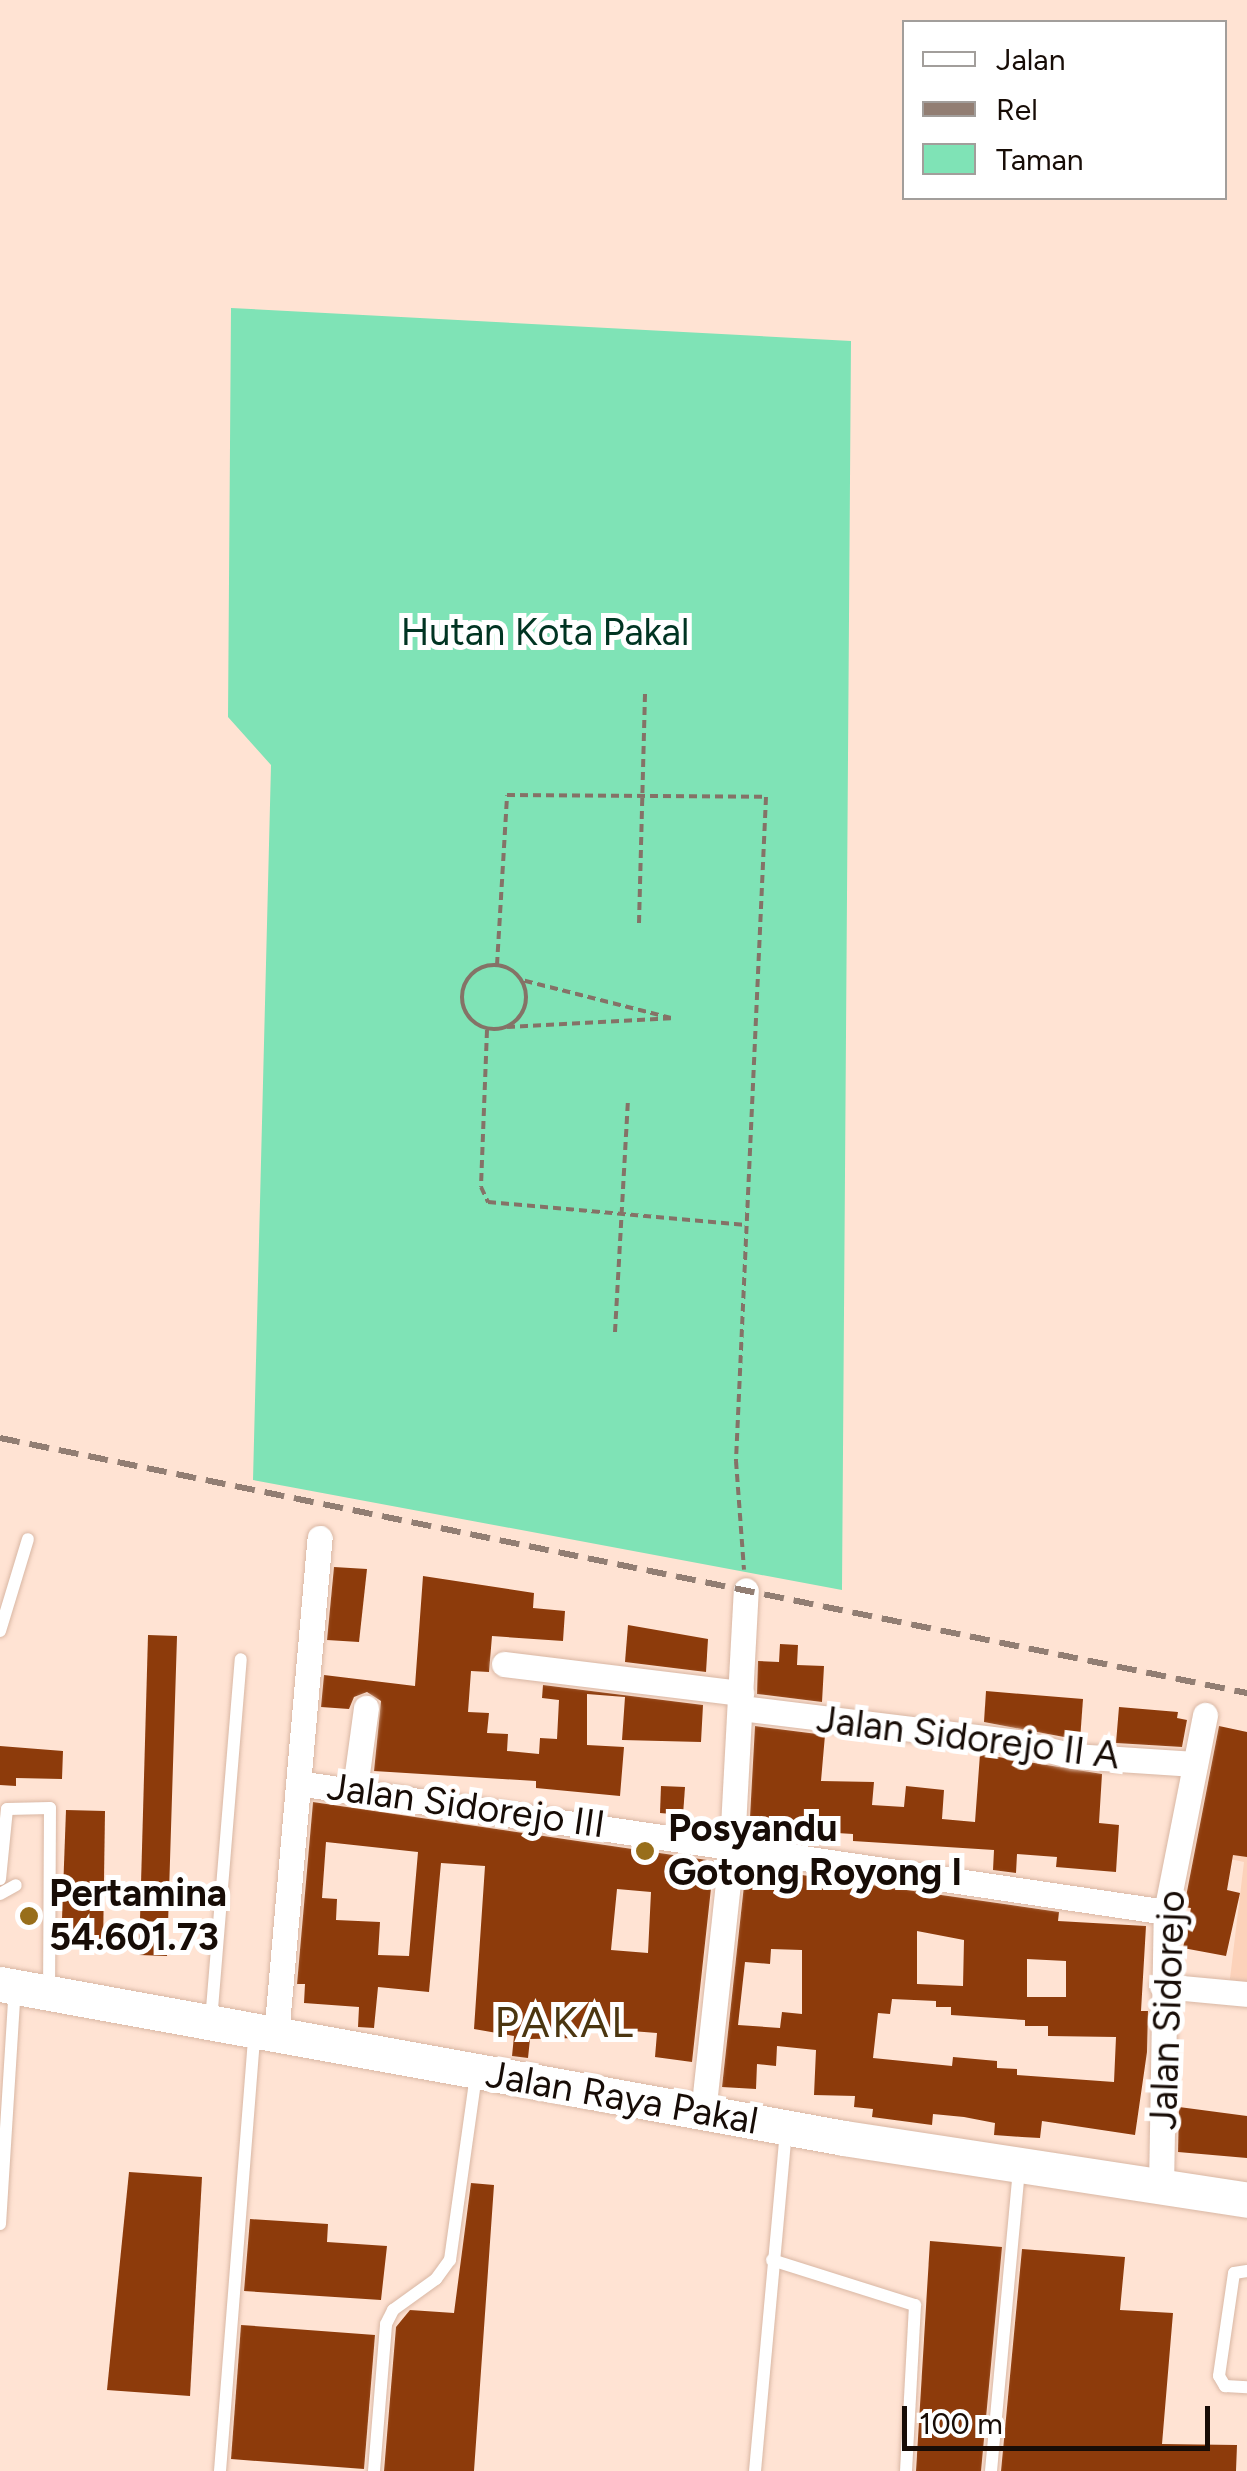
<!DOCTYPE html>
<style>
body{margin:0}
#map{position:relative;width:1247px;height:2471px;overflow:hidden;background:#ffe3d3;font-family:Figtree,sans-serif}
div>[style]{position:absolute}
.built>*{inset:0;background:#fcd2ba}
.green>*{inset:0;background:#7fe3b6}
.building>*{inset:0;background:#8d3b0b}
.path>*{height:4px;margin-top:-2px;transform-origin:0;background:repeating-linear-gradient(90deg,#857267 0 8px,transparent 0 13px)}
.path>.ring{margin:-2px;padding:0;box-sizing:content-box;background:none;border:4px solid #857267;border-radius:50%}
.roads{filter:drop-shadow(0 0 2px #d9b7a4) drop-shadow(0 0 2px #d9b7a4)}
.service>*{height:12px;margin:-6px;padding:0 6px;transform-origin:6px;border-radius:6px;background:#fff}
.minor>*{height:25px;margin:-12.5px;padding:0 12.5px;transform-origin:12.5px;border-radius:12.5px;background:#fff}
.secondary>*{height:35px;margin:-17.5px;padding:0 17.5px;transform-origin:17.5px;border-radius:17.5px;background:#fff}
.rail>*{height:6px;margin-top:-3px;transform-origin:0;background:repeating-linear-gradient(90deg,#927e73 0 20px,transparent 0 30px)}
.dots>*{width:28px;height:28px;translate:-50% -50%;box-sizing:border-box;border:5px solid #fff;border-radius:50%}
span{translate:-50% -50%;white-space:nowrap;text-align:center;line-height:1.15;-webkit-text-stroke:10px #fff;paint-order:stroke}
.park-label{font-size:38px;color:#003422}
.street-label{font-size:38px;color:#170c06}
.poi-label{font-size:38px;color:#170c06;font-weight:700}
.left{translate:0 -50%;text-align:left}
.quarter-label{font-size:42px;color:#4b3610;letter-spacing:2.5px}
.legend{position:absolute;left:902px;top:20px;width:325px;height:180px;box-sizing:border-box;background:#fff;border:2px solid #a29e9b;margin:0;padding:12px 18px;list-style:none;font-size:30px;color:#170c06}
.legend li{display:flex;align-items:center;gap:20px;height:50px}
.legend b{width:50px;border:2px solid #a29e9b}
.scale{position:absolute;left:902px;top:2406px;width:308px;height:45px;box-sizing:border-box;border:5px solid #170c06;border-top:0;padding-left:12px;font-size:30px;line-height:35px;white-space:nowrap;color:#170c06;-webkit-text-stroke:8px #fff;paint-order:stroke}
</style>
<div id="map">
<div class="built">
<div style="clip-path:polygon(1247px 1761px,1247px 1989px,1229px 1987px,1244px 1862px,1230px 1859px)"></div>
</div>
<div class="green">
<div style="clip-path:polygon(231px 308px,851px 341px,842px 1590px,253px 1480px,271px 765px,228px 717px)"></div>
</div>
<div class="building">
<div style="clip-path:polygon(334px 1567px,367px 1569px,359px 1642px,327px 1640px)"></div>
<div style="clip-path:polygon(423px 1576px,534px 1593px,533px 1608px,565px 1611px,563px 1641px,492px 1636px,489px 1672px,471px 1671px,468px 1712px,489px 1713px,487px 1733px,508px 1734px,507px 1751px,539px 1754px,540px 1738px,557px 1739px,559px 1700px,542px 1698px,543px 1685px,703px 1705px,701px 1742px,622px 1740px,625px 1697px,587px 1694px,587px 1745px,624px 1747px,620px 1796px,536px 1788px,536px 1781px,374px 1771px,381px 1701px,367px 1692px,354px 1697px,349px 1709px,321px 1707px,324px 1675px,415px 1686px)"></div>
<div style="clip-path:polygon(628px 1625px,708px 1639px,706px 1672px,625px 1662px)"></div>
<div style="clip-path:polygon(148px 1635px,177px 1636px,167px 1956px,139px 1955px)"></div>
<div style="clip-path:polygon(780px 1644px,798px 1645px,797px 1665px,824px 1666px,822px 1702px,757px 1694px,758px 1661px,779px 1662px)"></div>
<div style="clip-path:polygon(986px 1691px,1083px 1699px,1080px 1740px,984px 1722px)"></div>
<div style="clip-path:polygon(1119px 1707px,1178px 1712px,1177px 1718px,1187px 1720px,1182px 1747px,1116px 1743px)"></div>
<div style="clip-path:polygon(755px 1726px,825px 1735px,821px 1781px,874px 1782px,872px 1805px,904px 1807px,906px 1786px,944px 1790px,942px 1819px,975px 1822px,980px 1754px,1102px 1774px,1099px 1823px,1119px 1825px,1116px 1872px,1056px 1867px,1057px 1857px,1017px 1854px,1016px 1873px,993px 1870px,994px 1850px,853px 1841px,853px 1834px,805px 1831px,806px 1822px,750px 1817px)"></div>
<div style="clip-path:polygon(1219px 1726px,1247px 1732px,1247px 1857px,1233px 1855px,1227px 1890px,1240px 1893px,1226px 1956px,1183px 1948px,1191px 1908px,1184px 1907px)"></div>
<div style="clip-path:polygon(0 1746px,63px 1751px,62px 1779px,16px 1778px,16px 1786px,0 1785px)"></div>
<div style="clip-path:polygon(661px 1786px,685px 1787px,683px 1815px,660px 1813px)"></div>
<div style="clip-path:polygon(evenodd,313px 1802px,714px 1861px,692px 2062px,655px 2057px,657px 2033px,580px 2027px,579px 2038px,530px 2039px,528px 2058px,512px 2056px,514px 2036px,474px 2029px,485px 1866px,441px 1863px,429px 1992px,378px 1987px,374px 2028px,358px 2027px,359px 2007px,304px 2003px,305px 1984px,297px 1984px,313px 1802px,326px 1842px,418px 1852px,409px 1956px,378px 1955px,380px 1922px,336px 1920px,337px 1899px,322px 1898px,326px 1842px,313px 1802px,617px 1889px,651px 1892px,648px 1953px,611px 1950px,617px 1889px)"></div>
<div style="clip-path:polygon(66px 1810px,105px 1811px,103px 1948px,61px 1946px)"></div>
<div style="clip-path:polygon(evenodd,746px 1867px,1059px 1912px,1058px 1921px,1146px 1926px,1141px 2011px,1148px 2011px,1147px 2052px,1135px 2135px,1042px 2121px,1040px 2138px,1022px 2137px,994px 2135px,995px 2123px,964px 2117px,933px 2114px,932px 2125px,872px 2117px,873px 2109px,854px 2107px,855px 2096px,814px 2095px,816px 2050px,777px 2046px,776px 2066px,757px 2064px,756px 2089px,722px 2087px,746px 1867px,917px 1931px,964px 1940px,963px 1986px,917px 1984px,917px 1931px,746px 1867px,771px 1949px,802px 1950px,802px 2014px,782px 2012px,780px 2028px,738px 2025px,745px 1962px,770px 1964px,771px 1949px,746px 1867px,1027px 1959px,1066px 1961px,1066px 1997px,1027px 1997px,1027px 1959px,746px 1867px,892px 1999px,936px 2001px,936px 2007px,951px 2007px,951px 2015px,1025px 2020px,1025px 2026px,1048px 2026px,1048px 2036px,1116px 2037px,1114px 2082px,1017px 2075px,1017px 2069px,997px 2068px,997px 2061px,953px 2057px,952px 2066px,873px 2058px,878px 2013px,890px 2014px,892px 1999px)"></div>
<div style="clip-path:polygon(1179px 2107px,1247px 2116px,1247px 2158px,1178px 2152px)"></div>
<div style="clip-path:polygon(129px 2172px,202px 2177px,190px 2396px,107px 2390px)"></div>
<div style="clip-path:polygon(471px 2183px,494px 2185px,474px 2471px,384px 2471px,396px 2327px,410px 2310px,454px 2313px)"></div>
<div style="clip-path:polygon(250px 2219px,328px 2224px,327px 2242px,387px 2246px,381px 2300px,244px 2291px)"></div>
<div style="clip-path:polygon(930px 2241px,1002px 2247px,981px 2471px,916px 2471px)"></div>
<div style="clip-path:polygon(1022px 2249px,1125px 2257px,1120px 2310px,1173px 2313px,1162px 2444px,1237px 2445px,1236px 2471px,1001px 2471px)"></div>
<div style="clip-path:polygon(241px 2325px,375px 2335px,364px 2469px,231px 2459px)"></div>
</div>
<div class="path">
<div style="left:639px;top:923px;width:233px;rotate:-88.5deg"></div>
<div style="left:497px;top:965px;width:170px;rotate:-86.6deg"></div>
<div style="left:507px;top:795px;width:259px;rotate:0.4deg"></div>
<div style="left:766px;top:797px;width:665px;rotate:92.59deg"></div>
<div style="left:736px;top:1461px;width:109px;rotate:85.8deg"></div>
<div class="ring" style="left:462px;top:965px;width:60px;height:60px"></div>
<div style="left:507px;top:1027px;width:164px;rotate:-3.1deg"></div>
<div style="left:671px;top:1018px;width:154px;rotate:-165.7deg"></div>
<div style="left:487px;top:1030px;width:157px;rotate:92.2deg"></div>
<div style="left:481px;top:1187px;width:17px;rotate:65deg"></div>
<div style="left:488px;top:1202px;width:259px;rotate:5.1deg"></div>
<div style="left:615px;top:1332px;width:234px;rotate:-86.8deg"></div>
</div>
<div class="roads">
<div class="service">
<div style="left:0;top:1631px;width:96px;rotate:-73.1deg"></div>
<div style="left:0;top:1879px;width:70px;rotate:-84.3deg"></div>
<div style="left:7px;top:1809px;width:43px;rotate:-1.3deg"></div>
<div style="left:50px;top:1808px;width:181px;rotate:90.3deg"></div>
<div style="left:0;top:1894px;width:18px;rotate:-29deg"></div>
<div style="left:211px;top:2021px;width:363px;rotate:-85.3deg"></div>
<div style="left:0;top:2224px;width:236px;rotate:-86.4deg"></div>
<div style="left:772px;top:2260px;width:150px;rotate:17.5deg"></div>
<div style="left:915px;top:2305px;width:166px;rotate:93.1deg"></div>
<div style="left:1247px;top:2271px;width:13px;rotate:171deg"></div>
<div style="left:1234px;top:2273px;width:104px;rotate:98.3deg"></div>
<div style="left:1219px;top:2376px;width:12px;rotate:59deg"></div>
<div style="left:1225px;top:2386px;width:22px;rotate:3deg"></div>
<div style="left:220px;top:2471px;width:437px;rotate:-85.5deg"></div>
<div style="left:374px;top:2471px;width:147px;rotate:-85.3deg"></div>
<div style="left:386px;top:2324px;width:16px;rotate:-63deg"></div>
<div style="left:393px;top:2310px;width:53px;rotate:-35.8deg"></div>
<div style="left:436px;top:2279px;width:24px;rotate:-54deg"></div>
<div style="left:450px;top:2260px;width:187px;rotate:-82deg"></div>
<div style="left:755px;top:2471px;width:342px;rotate:-84.8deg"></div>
<div style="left:991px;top:2471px;width:303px;rotate:-84.7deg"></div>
</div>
<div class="minor">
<div style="left:504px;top:1664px;width:239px;rotate:7deg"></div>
<div style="left:741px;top:1708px;width:278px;rotate:7deg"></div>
<div style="left:1017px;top:1742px;width:58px;rotate:14deg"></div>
<div style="left:1073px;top:1756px;width:122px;rotate:3.8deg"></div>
<div style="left:298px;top:1783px;width:878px;rotate:8.45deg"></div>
<div style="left:355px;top:1788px;width:81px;rotate:-82.2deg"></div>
<div style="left:1162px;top:1986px;width:85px;rotate:5.4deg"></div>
<div style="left:276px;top:2036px;width:500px;rotate:-85deg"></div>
<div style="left:703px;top:2113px;width:270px;rotate:-83.8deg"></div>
<div style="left:732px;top:1845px;width:255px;rotate:-86.9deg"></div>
<div style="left:1161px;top:2188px;width:276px;rotate:-89deg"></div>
<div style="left:1166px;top:1912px;width:201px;rotate:-78.8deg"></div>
</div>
<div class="secondary">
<div style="left:0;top:1984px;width:858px;rotate:10.34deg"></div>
<div style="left:844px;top:2138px;width:408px;rotate:8.7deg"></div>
</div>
</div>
<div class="rail">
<div style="left:0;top:1438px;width:1273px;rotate:11.56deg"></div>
</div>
<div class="dots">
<div style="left:645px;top:1851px;background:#986e1b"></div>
<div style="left:29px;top:1916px;background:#986e1b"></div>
</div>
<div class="park-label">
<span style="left:545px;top:633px">Hutan Kota Pakal</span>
</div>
<div class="street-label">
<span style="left:968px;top:1738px;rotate:7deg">Jalan Sidorejo II A</span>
<span style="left:466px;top:1806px;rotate:8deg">Jalan Sidorejo III</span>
<span style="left:1168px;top:2010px;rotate:-88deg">Jalan Sidorejo</span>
<span style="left:622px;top:2098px;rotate:10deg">Jalan Raya Pakal</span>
</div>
<div class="poi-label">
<span class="left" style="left:668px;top:1851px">Posyandu<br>Gotong Royong I</span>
<span class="left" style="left:49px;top:1916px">Pertamina<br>54.601.73</span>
</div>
<div class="quarter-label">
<span style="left:565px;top:2023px">PAKAL</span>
</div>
<ul class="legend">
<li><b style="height:12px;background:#fff"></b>Jalan</li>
<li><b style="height:12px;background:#927e73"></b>Rel</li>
<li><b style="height:28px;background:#7fe3b6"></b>Taman</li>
</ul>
<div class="scale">100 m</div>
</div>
